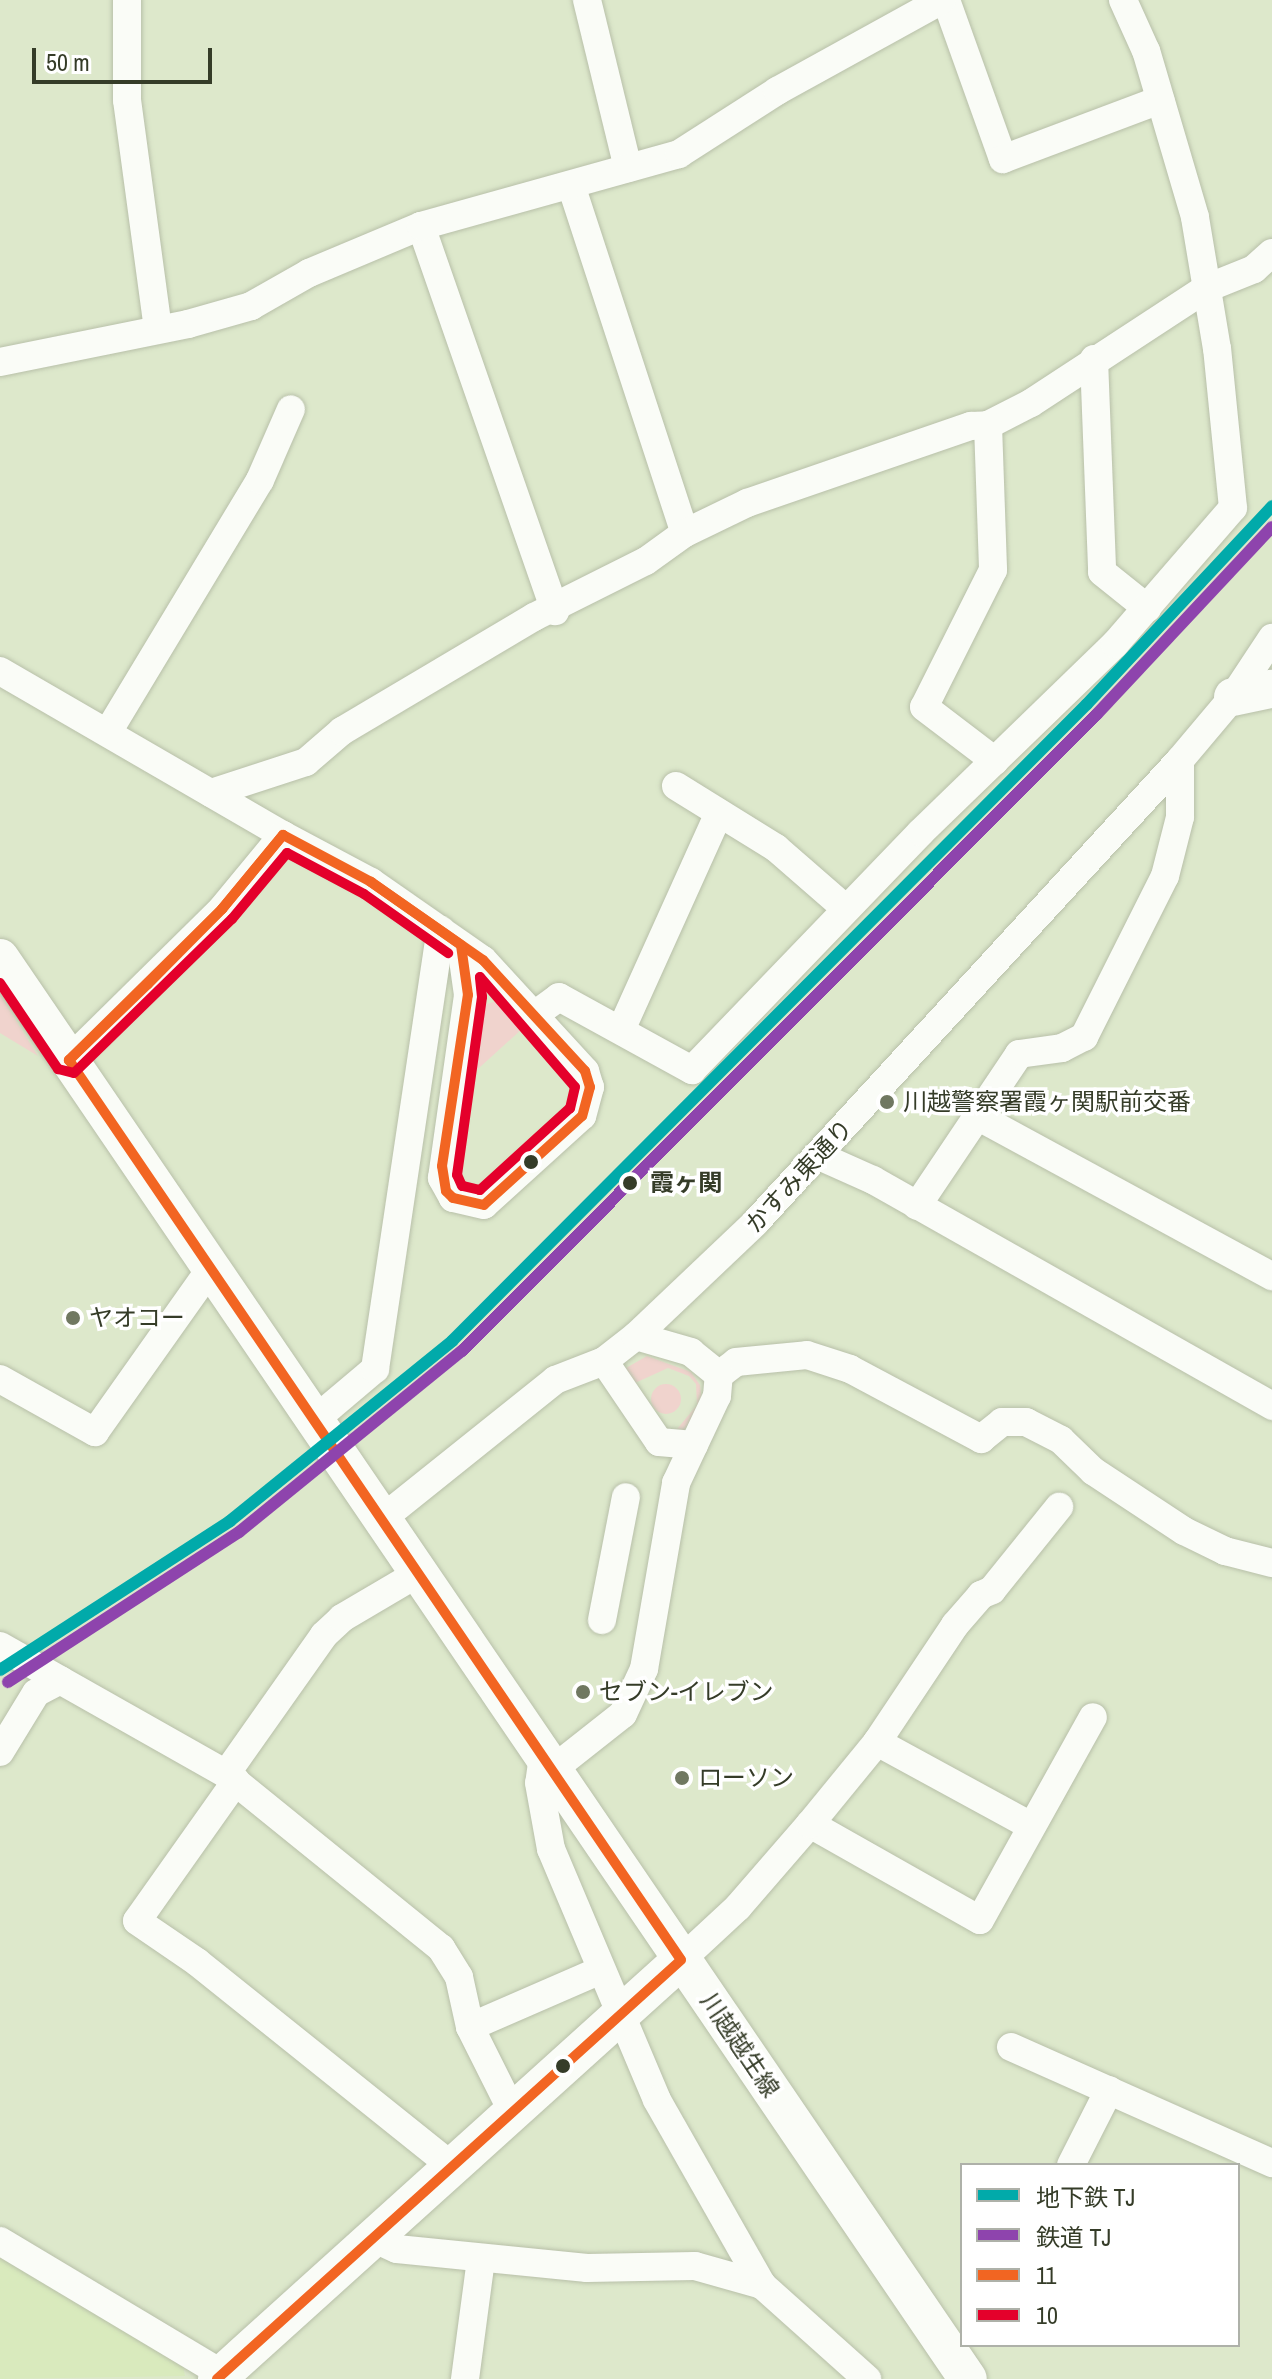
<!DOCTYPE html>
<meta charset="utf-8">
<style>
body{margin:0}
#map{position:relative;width:1272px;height:2379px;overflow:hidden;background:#dde8cb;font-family:"Archivo Narrow","Noto Sans JP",sans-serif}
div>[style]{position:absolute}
.built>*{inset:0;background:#d9eabd}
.green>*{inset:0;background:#f0d3cd}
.round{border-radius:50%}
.roads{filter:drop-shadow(0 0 2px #b8c0a9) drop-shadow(0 0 2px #b8c0a9)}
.street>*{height:28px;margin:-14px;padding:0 14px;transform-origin:14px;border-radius:14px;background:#fafcf7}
.secondary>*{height:38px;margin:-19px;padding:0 19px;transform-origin:19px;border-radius:19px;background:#fafcf7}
.bus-1>*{height:10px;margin:-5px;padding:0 5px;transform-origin:5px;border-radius:5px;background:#f26522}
.bus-2>*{height:10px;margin:-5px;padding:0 5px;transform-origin:5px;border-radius:5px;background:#e4002b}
.rail-1>*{height:12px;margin:-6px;padding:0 6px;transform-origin:6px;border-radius:6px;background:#8e44ad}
.metro-1>*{height:12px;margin:-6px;padding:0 6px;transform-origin:6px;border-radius:6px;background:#01aaaa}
.dots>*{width:22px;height:22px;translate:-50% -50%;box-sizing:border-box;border:4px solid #fff;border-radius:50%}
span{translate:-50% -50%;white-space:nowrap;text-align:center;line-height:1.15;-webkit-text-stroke:7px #fff;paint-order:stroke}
.poi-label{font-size:24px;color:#353c28}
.left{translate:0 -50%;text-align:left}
.street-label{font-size:24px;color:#353c28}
.stop-label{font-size:24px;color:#353c28;font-weight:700}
.legend{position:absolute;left:960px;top:2163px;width:280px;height:184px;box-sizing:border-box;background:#fff;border:2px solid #aeb1a9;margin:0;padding:10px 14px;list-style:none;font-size:24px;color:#353c28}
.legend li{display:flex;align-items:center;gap:16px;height:40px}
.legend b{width:40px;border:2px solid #aeb1a9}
.scale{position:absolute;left:32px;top:48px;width:180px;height:36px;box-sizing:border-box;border:4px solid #353c28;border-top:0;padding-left:10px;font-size:24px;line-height:28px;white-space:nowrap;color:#353c28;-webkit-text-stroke:6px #fff;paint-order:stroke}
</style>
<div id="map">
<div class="built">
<div style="clip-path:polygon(0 2257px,183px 2366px,185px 2376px,0 2379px)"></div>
</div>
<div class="green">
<div style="clip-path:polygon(0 995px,38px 1056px,0 1033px)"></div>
<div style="clip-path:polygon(493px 1002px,510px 1007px,523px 1028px,468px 1078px,477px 1016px,482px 1006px)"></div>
<div style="clip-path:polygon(647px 1356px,691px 1372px,700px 1385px,702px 1401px,684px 1430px,677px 1429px,697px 1405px,696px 1384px,689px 1376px,668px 1368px,635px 1383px,626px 1368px)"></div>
<div class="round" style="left:651px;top:1384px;width:30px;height:30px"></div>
</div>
<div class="roads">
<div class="street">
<div style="left:127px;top:0;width:100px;rotate:90deg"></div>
<div style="left:127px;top:100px;width:231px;rotate:82.3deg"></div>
<div style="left:587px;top:0;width:173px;rotate:76.3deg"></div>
<div style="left:946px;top:0;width:169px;rotate:70.3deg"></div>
<div style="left:1003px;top:159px;width:168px;rotate:-20.6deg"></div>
<div style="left:571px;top:185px;width:366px;rotate:71.9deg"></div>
<div style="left:685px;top:533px;width:69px;rotate:-25.8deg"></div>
<div style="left:747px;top:503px;width:237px;rotate:-19deg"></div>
<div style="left:971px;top:426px;width:17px;rotate:-3deg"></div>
<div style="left:988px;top:425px;width:48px;rotate:-27.1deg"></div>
<div style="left:1031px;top:403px;width:210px;rotate:-33.2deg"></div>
<div style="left:1207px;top:288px;width:51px;rotate:-22deg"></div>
<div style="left:1254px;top:269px;width:24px;rotate:-42deg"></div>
<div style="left:421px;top:226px;width:408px;rotate:70.8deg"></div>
<div style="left:1094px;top:359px;width:213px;rotate:87.8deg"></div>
<div style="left:1102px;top:572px;width:58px;rotate:38.7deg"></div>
<div style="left:0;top:362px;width:192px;rotate:-11.4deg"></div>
<div style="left:188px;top:324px;width:66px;rotate:-15.9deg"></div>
<div style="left:251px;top:306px;width:67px;rotate:-29.6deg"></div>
<div style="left:309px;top:273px;width:121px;rotate:-22.8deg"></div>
<div style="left:421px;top:226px;width:268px;rotate:-15.6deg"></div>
<div style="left:679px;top:154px;width:117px;rotate:-32.7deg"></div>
<div style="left:777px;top:91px;width:188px;rotate:-28.9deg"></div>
<div style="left:988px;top:425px;width:145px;rotate:88deg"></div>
<div style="left:993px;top:570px;width:153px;rotate:116.7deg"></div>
<div style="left:924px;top:707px;width:89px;rotate:37.3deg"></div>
<div style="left:0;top:671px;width:327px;rotate:30.1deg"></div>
<div style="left:108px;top:732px;width:294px;rotate:-58.9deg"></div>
<div style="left:260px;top:480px;width:77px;rotate:-66.4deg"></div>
<div style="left:676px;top:786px;width:118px;rotate:31.8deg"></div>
<div style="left:776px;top:848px;width:91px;rotate:41deg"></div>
<div style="left:211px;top:793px;width:100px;rotate:-18.1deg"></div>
<div style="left:306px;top:762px;width:48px;rotate:-40.7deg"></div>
<div style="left:342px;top:731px;width:223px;rotate:-30.7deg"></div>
<div style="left:534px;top:617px;width:125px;rotate:-26.6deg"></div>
<div style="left:646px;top:561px;width:48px;rotate:-35.7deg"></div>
<div style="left:533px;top:1016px;width:32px;rotate:-36deg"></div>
<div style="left:559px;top:997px;width:152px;rotate:28.8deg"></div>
<div style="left:692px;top:1070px;width:330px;rotate:-46.1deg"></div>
<div style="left:921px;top:832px;width:270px;rotate:-44.1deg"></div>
<div style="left:1115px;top:644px;width:180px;rotate:-49.1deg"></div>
<div style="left:1233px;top:508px;width:160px;rotate:-95.7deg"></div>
<div style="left:1217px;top:349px;width:134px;rotate:-99.5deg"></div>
<div style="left:1195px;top:217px;width:173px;rotate:-106.4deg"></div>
<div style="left:1146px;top:51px;width:56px;rotate:-114.3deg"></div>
<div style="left:621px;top:1030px;width:238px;rotate:-65.7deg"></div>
<div style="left:69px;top:1060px;width:215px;rotate:-44.6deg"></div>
<div style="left:222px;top:909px;width:96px;rotate:-50.5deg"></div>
<div style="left:283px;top:835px;width:100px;rotate:28.1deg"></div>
<div style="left:371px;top:882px;width:136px;rotate:34.9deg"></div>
<div style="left:483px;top:960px;width:151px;rotate:47.4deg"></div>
<div style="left:585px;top:1071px;width:17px;rotate:73deg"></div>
<div style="left:590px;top:1087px;width:30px;rotate:105deg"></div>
<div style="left:582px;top:1116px;width:132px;rotate:137.8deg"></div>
<div style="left:484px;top:1205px;width:32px;rotate:-167deg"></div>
<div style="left:453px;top:1198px;width:23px;rotate:-119deg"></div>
<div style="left:442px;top:1178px;width:185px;rotate:-81.9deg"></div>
<div style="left:468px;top:995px;width:50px;rotate:-98deg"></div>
<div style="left:975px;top:1115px;width:338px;rotate:28.5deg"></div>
<div style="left:819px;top:1156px;width:59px;rotate:24deg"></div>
<div style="left:873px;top:1180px;width:459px;rotate:29.5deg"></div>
<div style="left:917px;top:1206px;width:183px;rotate:-56.1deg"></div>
<div style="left:1019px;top:1054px;width:43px;rotate:-7.9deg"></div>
<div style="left:1062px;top:1048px;width:25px;rotate:-27deg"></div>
<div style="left:1084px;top:1037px;width:180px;rotate:-63.3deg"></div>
<div style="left:1165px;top:876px;width:61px;rotate:-75.7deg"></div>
<div style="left:1180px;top:817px;width:57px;rotate:-90deg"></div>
<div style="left:604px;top:1361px;width:98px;rotate:55.8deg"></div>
<div style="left:659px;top:1442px;width:35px;rotate:5deg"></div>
<div style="left:719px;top:1375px;width:21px;rotate:-37deg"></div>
<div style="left:736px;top:1362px;width:71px;rotate:-5.6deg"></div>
<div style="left:807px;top:1355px;width:45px;rotate:18deg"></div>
<div style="left:850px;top:1369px;width:149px;rotate:28.1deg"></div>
<div style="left:981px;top:1439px;width:27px;rotate:-39deg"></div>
<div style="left:1002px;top:1422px;width:24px"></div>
<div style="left:1026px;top:1422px;width:39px;rotate:27deg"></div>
<div style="left:1061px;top:1440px;width:45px;rotate:44.1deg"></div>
<div style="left:1093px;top:1471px;width:109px;rotate:33.4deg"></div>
<div style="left:1184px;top:1531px;width:46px;rotate:26deg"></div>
<div style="left:1225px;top:1551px;width:49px;rotate:14.3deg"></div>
<div style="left:0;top:1379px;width:109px;rotate:29.2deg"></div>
<div style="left:95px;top:1432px;width:201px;rotate:-54.7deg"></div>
<div style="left:317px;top:1418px;width:76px;rotate:-40.2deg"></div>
<div style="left:375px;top:1369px;width:444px;rotate:-81.5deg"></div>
<div style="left:383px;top:1518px;width:221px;rotate:-38.7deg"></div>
<div style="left:555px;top:1380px;width:53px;rotate:-21.2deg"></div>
<div style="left:604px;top:1361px;width:41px;rotate:-38deg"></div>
<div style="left:636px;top:1336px;width:163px;rotate:-43.5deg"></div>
<div style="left:754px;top:1224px;width:630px;rotate:-47.44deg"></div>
<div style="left:1180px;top:760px;width:82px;rotate:-49.9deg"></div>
<div style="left:1233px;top:697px;width:71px;rotate:-56.5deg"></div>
<div style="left:602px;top:1620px;width:125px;rotate:-79deg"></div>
<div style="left:0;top:1646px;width:69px;rotate:29.5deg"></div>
<div style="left:877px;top:1742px;width:175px;rotate:28.6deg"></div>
<div style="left:0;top:1752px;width:69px;rotate:-58.6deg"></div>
<div style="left:36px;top:1693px;width:27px;rotate:-28deg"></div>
<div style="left:60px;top:1680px;width:191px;rotate:29.5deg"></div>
<div style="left:226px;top:1774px;width:277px;rotate:39deg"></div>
<div style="left:441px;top:1948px;width:34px;rotate:58deg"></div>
<div style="left:459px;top:1977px;width:51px;rotate:77.6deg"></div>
<div style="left:470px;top:2027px;width:141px;rotate:-23.5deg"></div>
<div style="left:543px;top:1756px;width:27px;rotate:98deg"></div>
<div style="left:539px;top:1783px;width:67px;rotate:79.7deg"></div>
<div style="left:551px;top:1849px;width:272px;rotate:67.1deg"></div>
<div style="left:657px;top:2100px;width:213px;rotate:60.4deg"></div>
<div style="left:762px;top:2285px;width:141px;rotate:41.8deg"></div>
<div style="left:552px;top:1770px;width:90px;rotate:-38.3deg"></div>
<div style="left:623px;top:1714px;width:50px;rotate:-65deg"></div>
<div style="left:644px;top:1669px;width:189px;rotate:-80.2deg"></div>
<div style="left:676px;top:1483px;width:96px;rotate:-64.8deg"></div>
<div style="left:717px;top:1396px;width:21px;rotate:-85deg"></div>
<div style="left:719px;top:1375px;width:36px;rotate:-141deg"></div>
<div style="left:691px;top:1352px;width:57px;rotate:-163.8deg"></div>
<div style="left:226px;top:1774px;width:170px;rotate:-54.8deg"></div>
<div style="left:324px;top:1635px;width:25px;rotate:-43deg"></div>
<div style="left:342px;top:1618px;width:91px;rotate:-30.5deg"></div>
<div style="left:236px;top:1781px;width:171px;rotate:125.3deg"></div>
<div style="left:137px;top:1921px;width:73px;rotate:34.3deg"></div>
<div style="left:197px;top:1962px;width:327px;rotate:38.7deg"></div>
<div style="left:810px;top:1824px;width:195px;rotate:29.5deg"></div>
<div style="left:980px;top:1920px;width:232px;rotate:-60.9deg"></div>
<div style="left:681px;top:1960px;width:78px;rotate:-42.9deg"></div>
<div style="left:738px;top:1907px;width:110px;rotate:-49.1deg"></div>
<div style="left:810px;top:1824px;width:106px;rotate:-50.7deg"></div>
<div style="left:877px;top:1742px;width:141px;rotate:-56.3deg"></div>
<div style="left:955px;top:1625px;width:40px;rotate:-49deg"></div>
<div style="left:981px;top:1595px;width:12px;rotate:-24deg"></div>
<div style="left:992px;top:1590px;width:107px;rotate:-51.1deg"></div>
<div style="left:470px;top:2027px;width:94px;rotate:63.4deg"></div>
<div style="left:1011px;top:2047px;width:286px;rotate:24deg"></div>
<div style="left:1071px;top:2165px;width:84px;rotate:-63.1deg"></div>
<div style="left:373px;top:2238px;width:26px;rotate:25deg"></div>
<div style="left:397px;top:2249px;width:191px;rotate:5.7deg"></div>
<div style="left:587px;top:2268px;width:108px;rotate:-1.1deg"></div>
<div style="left:695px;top:2266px;width:70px;rotate:15.8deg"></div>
<div style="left:0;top:2241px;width:269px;rotate:30.9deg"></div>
<div style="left:465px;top:2379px;width:121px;rotate:-82.4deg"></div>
</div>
<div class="secondary">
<div style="left:1233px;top:697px;width:40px;rotate:-12deg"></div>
<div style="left:0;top:958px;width:1719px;rotate:55.74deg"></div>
<div style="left:217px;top:2379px;width:625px;rotate:-42.08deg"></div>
</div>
</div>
<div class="bus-1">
<div style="left:283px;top:835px;width:100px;rotate:28.1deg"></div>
<div style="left:371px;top:882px;width:136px;rotate:34.9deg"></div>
<div style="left:483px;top:960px;width:151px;rotate:47.4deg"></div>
<div style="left:585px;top:1071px;width:17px;rotate:73deg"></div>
<div style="left:590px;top:1087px;width:30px;rotate:105deg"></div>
<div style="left:582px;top:1116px;width:132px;rotate:137.8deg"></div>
<div style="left:484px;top:1205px;width:32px;rotate:-167deg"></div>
<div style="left:453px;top:1198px;width:10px;rotate:-135deg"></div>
<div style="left:446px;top:1191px;width:25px;rotate:-99deg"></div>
<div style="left:442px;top:1166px;width:173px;rotate:-81.4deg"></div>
<div style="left:468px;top:995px;width:50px;rotate:-98deg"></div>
<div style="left:461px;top:945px;width:110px;rotate:-145deg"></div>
<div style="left:222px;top:909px;width:105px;rotate:134.6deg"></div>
<div style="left:148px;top:984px;width:110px;rotate:136.1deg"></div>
<div style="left:69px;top:1060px;width:215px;rotate:-44.6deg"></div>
<div style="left:222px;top:909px;width:96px;rotate:-50.5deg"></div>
<div style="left:222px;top:909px;width:96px;rotate:-50.5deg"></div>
<div style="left:69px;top:1060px;width:1088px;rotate:55.78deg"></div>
<div style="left:217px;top:2379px;width:625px;rotate:-42.08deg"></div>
</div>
<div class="bus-2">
<div style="left:480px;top:977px;width:145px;rotate:49.2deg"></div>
<div style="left:575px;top:1087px;width:22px;rotate:103deg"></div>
<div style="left:570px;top:1108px;width:122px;rotate:137.7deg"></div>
<div style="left:480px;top:1190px;width:18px;rotate:-167deg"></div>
<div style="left:462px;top:1186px;width:12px;rotate:-114deg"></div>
<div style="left:457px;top:1175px;width:180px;rotate:-82deg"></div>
<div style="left:482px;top:997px;width:20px;rotate:-96deg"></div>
<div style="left:0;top:983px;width:104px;rotate:56deg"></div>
<div style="left:58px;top:1069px;width:16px;rotate:14deg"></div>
<div style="left:74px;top:1073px;width:221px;rotate:-44.3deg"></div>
<div style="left:232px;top:919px;width:86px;rotate:-50.2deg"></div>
<div style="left:287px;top:853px;width:87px;rotate:28deg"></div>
<div style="left:364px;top:894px;width:103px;rotate:35.1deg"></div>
</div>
<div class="rail-1">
<div style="left:8px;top:1682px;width:275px;rotate:-33deg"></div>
<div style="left:239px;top:1532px;width:287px;rotate:-39.1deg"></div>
<div style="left:462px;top:1351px;width:899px;rotate:-45.09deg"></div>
<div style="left:1097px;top:714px;width:256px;rotate:-46.9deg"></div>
</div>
<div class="metro-1">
<div style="left:0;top:1670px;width:274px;rotate:-32.9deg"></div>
<div style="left:230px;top:1521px;width:286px;rotate:-39deg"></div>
<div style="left:452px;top:1341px;width:899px;rotate:-45.09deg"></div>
<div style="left:1087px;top:704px;width:271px;rotate:-46.9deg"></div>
</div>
<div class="dots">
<div style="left:887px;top:1102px;background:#707861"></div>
<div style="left:531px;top:1162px;background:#353c28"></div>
<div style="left:630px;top:1183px;background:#353c28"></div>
<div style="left:73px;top:1318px;background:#707861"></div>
<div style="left:583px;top:1692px;background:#707861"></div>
<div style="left:682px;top:1778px;background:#707861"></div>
<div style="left:563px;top:2066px;background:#353c28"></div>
</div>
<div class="poi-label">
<span class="left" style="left:903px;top:1102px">川越警察署霞ヶ関駅前交番</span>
<span class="left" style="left:89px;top:1318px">ヤオコー</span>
<span class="left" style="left:599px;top:1692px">セブン-イレブン</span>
<span class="left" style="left:698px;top:1778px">ローソン</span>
</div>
<div class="street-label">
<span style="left:799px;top:1176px;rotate:-47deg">かすみ東通り</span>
<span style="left:740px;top:2045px;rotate:56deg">川越越生線</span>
</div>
<div class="stop-label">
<span class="left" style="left:650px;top:1183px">霞ヶ関</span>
</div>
<ul class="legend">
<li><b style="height:10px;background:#01aaaa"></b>地下鉄 TJ</li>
<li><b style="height:10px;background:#8e44ad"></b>鉄道 TJ</li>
<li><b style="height:10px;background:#f26522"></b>11</li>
<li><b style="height:10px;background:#e4002b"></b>10</li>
</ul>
<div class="scale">50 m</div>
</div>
